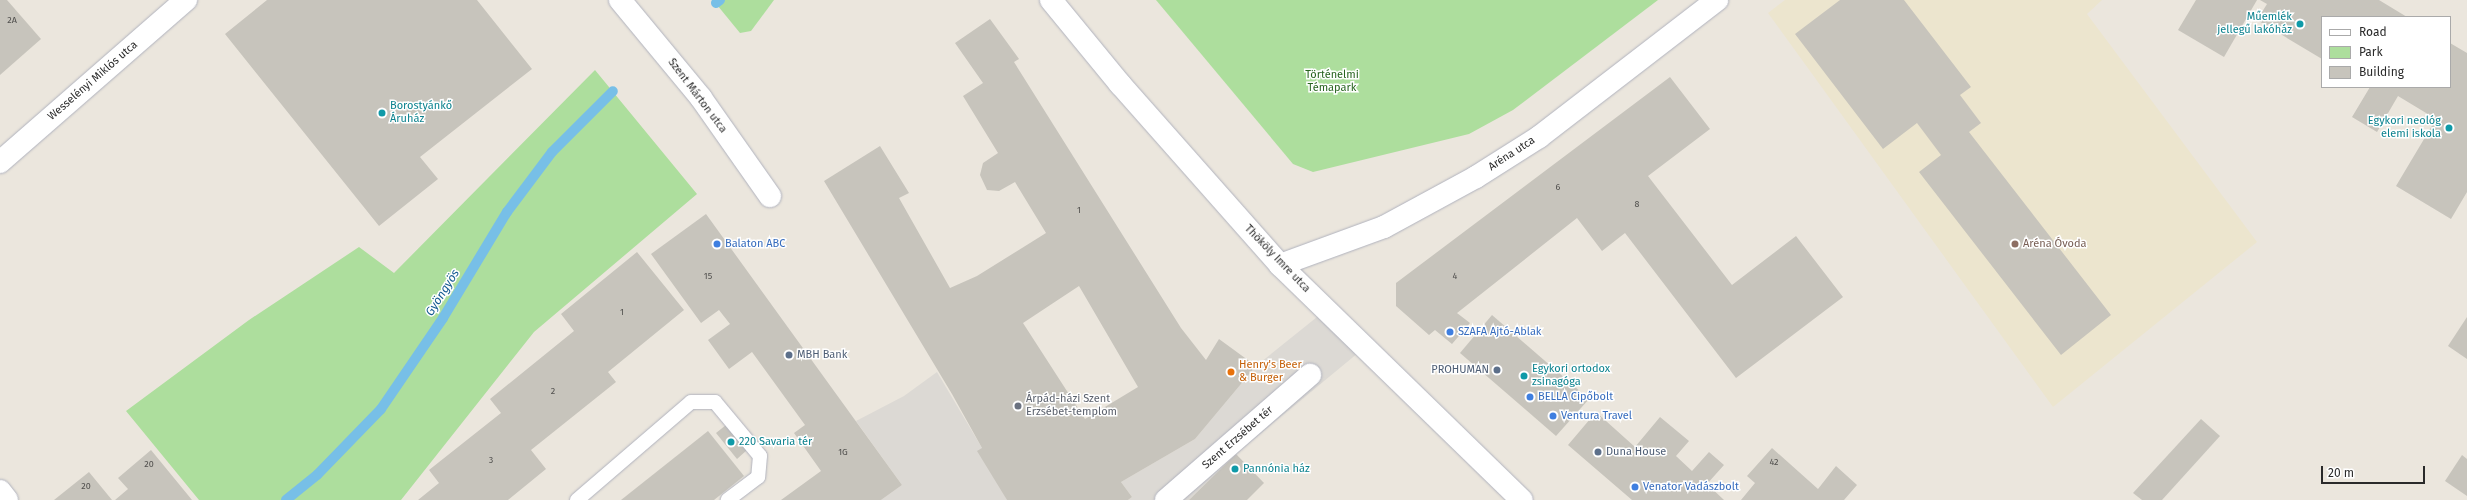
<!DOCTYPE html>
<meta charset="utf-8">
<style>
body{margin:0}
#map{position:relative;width:2467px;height:500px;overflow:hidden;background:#ebe6dd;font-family:"Fira Sans",sans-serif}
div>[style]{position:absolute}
.education>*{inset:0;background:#ece5ce}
.green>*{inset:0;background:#adde9d}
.plaza>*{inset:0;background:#dcd9d4}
.stream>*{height:10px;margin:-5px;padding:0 5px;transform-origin:5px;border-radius:5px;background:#77bfe7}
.building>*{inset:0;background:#c7c4bc}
.roads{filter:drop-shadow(0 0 1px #b0b2bd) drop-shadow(0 0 1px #b0b2bd)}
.service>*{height:14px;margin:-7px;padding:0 7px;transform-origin:7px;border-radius:7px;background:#fff}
.pedestrian>*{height:22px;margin:-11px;padding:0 11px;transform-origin:11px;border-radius:11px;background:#fff}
.minor>*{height:22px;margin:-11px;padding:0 11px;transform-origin:11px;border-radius:11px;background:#fff}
.tertiary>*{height:22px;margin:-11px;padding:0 11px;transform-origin:11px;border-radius:11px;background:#fff}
.dots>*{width:11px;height:11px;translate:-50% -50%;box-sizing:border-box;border:2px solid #fff;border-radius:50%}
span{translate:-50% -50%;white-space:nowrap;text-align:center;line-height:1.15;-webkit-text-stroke:3px #fff;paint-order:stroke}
.number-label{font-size:9px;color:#51504e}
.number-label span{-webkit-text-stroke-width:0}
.culture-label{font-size:11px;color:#0d838f}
.right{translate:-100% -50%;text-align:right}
.left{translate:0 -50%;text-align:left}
.park-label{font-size:11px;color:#27631f}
.street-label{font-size:11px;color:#2a2a2a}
.shop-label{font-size:11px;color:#366cbe}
.education-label{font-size:11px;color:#785e54}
.service-label{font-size:11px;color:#4e5e75}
.food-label{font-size:11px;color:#c56008}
.worship-label{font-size:11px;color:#5b616d}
.water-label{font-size:12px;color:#165c92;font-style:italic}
.legend{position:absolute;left:2321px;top:16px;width:130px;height:72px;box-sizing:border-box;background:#fff;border:1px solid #aaa;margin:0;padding:5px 7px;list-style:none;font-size:12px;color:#2a2a2a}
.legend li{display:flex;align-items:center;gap:8px;height:20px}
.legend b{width:20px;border:1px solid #aaa}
.scale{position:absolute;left:2321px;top:466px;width:104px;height:18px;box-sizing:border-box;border:2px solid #2a2a2a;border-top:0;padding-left:5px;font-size:12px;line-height:14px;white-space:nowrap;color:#2a2a2a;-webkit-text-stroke:3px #fff;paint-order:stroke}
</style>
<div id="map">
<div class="education">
<div style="clip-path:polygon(1785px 0,2102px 0,2087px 14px,2257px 242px,2053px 407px,1768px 13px)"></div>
</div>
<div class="green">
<div style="clip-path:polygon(713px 0,774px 0,751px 31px,740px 33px)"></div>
<div style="clip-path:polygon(1156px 0,1658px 0,1513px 110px,1469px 134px,1313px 172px,1293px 164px)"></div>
<div style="clip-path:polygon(595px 70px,697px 194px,534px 332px,401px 500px,199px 500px,126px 411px,249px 320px,359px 247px,394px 273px)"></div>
</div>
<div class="plaza">
<div style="clip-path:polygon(1327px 309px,1364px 348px,1236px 454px,1189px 500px,1128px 500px,1132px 497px,1121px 482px,1195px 439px,1256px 366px)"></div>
<div style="clip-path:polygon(937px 372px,982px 448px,1007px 500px,881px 500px,902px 485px,856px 421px,904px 396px)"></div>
</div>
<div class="stream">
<div style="left:716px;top:3px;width:5px;rotate:-37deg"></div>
<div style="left:286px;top:500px;width:40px;rotate:-39deg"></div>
<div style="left:317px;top:475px;width:92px;rotate:-45.9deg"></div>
<div style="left:381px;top:409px;width:110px;rotate:-55.7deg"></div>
<div style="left:443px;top:318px;width:124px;rotate:-58.9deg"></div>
<div style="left:507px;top:212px;width:75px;rotate:-53.1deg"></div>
<div style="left:552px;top:152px;width:86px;rotate:-45deg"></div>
</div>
<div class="building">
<div style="clip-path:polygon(0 0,7px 0,41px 39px,0 75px)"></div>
<div style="clip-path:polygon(267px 0,477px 0,532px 69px,420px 157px,438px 179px,379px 226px,225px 34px)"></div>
<div style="clip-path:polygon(1840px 0,1904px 0,1971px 87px,1960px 95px,1981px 123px,1969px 132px,2111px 315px,2061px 355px,1919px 172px,1941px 155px,1917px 123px,1883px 149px,1795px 34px)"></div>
<div style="clip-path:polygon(2196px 0,2257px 0,2224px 57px,2178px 30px)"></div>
<div style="clip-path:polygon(2260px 0,2379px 0,2407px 17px,2322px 17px,2322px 59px,2257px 20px,2267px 4px)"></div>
<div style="clip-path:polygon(evenodd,990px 19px,1019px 59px,1014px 62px,1181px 328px,1206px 360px,1219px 339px,1256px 366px,1195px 439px,1121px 482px,1132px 497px,1128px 500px,1007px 500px,977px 451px,982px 448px,952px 394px,824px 181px,880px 146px,909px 193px,899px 198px,950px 288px,977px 276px,1046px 233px,1015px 182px,999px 191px,987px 190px,980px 175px,983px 163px,998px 153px,963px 96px,983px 83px,955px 43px,990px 19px,1079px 286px,1138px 387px,1085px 419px,1023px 323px,1079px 286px)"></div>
<div style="clip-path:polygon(2450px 43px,2467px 53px,2467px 192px,2451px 219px,2396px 186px,2436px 119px,2398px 96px,2377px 132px,2352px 117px,2370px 87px,2450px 87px)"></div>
<div style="clip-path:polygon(1670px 77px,1710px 129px,1648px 176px,1732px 285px,1796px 236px,1843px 297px,1736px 378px,1625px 233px,1602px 251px,1577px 218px,1452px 317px,1457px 313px,1470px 323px,1452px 344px,1435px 330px,1429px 335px,1396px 306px,1396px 283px)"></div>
<div style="clip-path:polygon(706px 214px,902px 485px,881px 500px,781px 500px,821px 471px,794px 433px,805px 425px,752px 352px,729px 369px,708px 340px,730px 324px,719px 310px,701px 323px,651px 254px)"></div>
<div style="clip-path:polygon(637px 252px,684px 310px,608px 372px,616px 382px,531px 450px,546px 469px,508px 500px,418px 500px,439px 483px,429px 470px,501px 413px,490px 399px,574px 331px,561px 314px)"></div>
<div style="clip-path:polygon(1492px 315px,1589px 399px,1556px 436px,1460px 353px)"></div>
<div style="clip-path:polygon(2467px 317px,2467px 359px,2448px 346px)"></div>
<div style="clip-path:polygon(1596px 412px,1635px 447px,1660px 417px,1689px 441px,1676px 456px,1692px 471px,1709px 452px,1724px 465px,1707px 484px,1724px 500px,1632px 500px,1568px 445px)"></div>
<div style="clip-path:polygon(2201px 419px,2220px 436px,2162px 500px,2142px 500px,2133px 493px)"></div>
<div style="clip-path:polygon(726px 425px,747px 450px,737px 459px,716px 433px)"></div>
<div style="clip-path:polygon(708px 431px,744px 476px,714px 500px,621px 500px)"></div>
<div style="clip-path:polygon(1772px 448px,1818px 489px,1836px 466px,1857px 485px,1844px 500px,1741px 500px,1755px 483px,1747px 476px)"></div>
<div style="clip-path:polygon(151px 450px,192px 500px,115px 500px,128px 489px,118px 478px)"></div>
<div style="clip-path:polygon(1236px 454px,1264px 483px,1247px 500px,1189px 500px)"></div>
<div style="clip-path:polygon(2462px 455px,2467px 459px,2467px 496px,2445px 481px)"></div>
<div style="clip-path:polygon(89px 472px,112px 500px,54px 500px)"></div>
</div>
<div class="roads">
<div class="service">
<div style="left:577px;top:500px;width:150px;rotate:-40.7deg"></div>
<div style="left:691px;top:402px;width:24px"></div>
<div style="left:715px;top:402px;width:70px;rotate:50.2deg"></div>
<div style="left:760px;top:456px;width:21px;rotate:95deg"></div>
<div style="left:758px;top:477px;width:38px;rotate:143deg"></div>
</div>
<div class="pedestrian">
<div style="left:1166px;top:500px;width:191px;rotate:-41deg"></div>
</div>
<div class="minor">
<div style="left:620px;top:0;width:127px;rotate:50.4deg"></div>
<div style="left:701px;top:98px;width:120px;rotate:54.9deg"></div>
<div style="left:0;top:162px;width:247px;rotate:-41.1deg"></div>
<div style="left:1280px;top:265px;width:111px;rotate:-20.1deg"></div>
<div style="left:1384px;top:227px;width:105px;rotate:-28.5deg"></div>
<div style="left:1476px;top:177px;width:75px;rotate:-32.4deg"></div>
<div style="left:1539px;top:137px;width:225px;rotate:-37.6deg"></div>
<div style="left:0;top:491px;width:11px;rotate:52deg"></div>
</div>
<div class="tertiary">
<div style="left:1051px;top:0;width:109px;rotate:50.6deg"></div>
<div style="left:1120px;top:84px;width:242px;rotate:48.5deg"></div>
<div style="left:1280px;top:265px;width:337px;rotate:44.2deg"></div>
</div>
</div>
<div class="dots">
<div style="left:2300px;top:24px;background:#0f9aa8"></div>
<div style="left:382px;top:113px;background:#0f9aa8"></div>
<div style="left:2449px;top:128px;background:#0f9aa8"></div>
<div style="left:717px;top:244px;background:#3f7fe0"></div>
<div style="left:2015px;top:244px;background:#8d6e63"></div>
<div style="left:1450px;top:332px;background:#3f7fe0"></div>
<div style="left:789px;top:355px;background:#5c6f8a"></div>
<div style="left:1497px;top:370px;background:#5c6f8a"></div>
<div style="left:1231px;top:372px;background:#e8710a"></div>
<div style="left:1524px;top:376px;background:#0f9aa8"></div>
<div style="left:1530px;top:397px;background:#3f7fe0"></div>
<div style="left:1018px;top:406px;background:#6b7280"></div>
<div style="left:1553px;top:416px;background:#3f7fe0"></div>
<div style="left:731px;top:442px;background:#0f9aa8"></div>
<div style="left:1598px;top:452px;background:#5c6f8a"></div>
<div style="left:1235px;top:469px;background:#0f9aa8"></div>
<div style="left:1635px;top:487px;background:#3f7fe0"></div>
</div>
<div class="number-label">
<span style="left:12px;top:20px">2A</span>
<span style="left:1558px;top:187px">6</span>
<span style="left:1637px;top:204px">8</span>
<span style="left:1079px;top:210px">1</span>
<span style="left:708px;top:276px">15</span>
<span style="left:1455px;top:276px">4</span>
<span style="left:622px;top:312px">1</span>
<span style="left:553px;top:391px">2</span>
<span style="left:843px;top:452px">1G</span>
<span style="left:491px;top:460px">3</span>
<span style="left:1774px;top:462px">42</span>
<span style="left:149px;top:464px">20</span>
<span style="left:86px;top:486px">20</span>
</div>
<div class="culture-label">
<span class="right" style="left:2292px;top:24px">Műemlék<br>jellegű lakóház</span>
<span class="left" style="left:390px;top:113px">Borostyánkő<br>Áruház</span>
<span class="right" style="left:2441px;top:128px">Egykori neológ<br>elemi iskola</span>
<span class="left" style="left:1532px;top:376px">Egykori ortodox<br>zsinagóga</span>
<span class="left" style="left:739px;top:442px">220 Savaria tér</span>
<span class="left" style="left:1243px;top:469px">Pannónia ház</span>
</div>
<div class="park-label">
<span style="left:1332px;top:82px">Történelmi<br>Témapark</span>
</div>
<div class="street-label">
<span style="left:93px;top:81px;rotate:-41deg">Wesselényi Miklós utca</span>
<span style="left:697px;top:96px;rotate:53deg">Szent Márton utca</span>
<span style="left:1512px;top:154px;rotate:-33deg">Aréna utca</span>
<span style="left:1277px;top:259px;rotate:46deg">Thököly Imre utca</span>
<span style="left:1238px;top:438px;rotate:-41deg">Szent Erzsébet tér</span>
</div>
<div class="shop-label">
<span class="left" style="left:725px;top:244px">Balaton ABC</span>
<span class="left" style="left:1458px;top:332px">SZAFA Ajtó-Ablak</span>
<span class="left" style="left:1538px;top:397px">BELLA Cipőbolt</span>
<span class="left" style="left:1561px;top:416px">Ventura Travel</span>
<span class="left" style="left:1643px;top:487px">Venator Vadászbolt</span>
</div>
<div class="education-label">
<span class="left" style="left:2023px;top:244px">Aréna Óvoda</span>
</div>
<div class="service-label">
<span class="left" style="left:797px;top:355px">MBH Bank</span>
<span class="right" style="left:1489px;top:370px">PROHUMAN</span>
<span class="left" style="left:1606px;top:452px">Duna House</span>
</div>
<div class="food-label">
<span class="left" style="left:1239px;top:372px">Henry's Beer<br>&amp; Burger</span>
</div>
<div class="worship-label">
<span class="left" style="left:1026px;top:406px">Árpád-házi Szent<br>Erzsébet-templom</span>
</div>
<div class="water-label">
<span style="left:443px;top:293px;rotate:-58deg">Gyöngyös</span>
</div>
<ul class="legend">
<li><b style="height:5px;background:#fff"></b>Road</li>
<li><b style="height:11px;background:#adde9d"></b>Park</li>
<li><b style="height:11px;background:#c7c4bc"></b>Building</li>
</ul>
<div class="scale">20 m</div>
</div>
